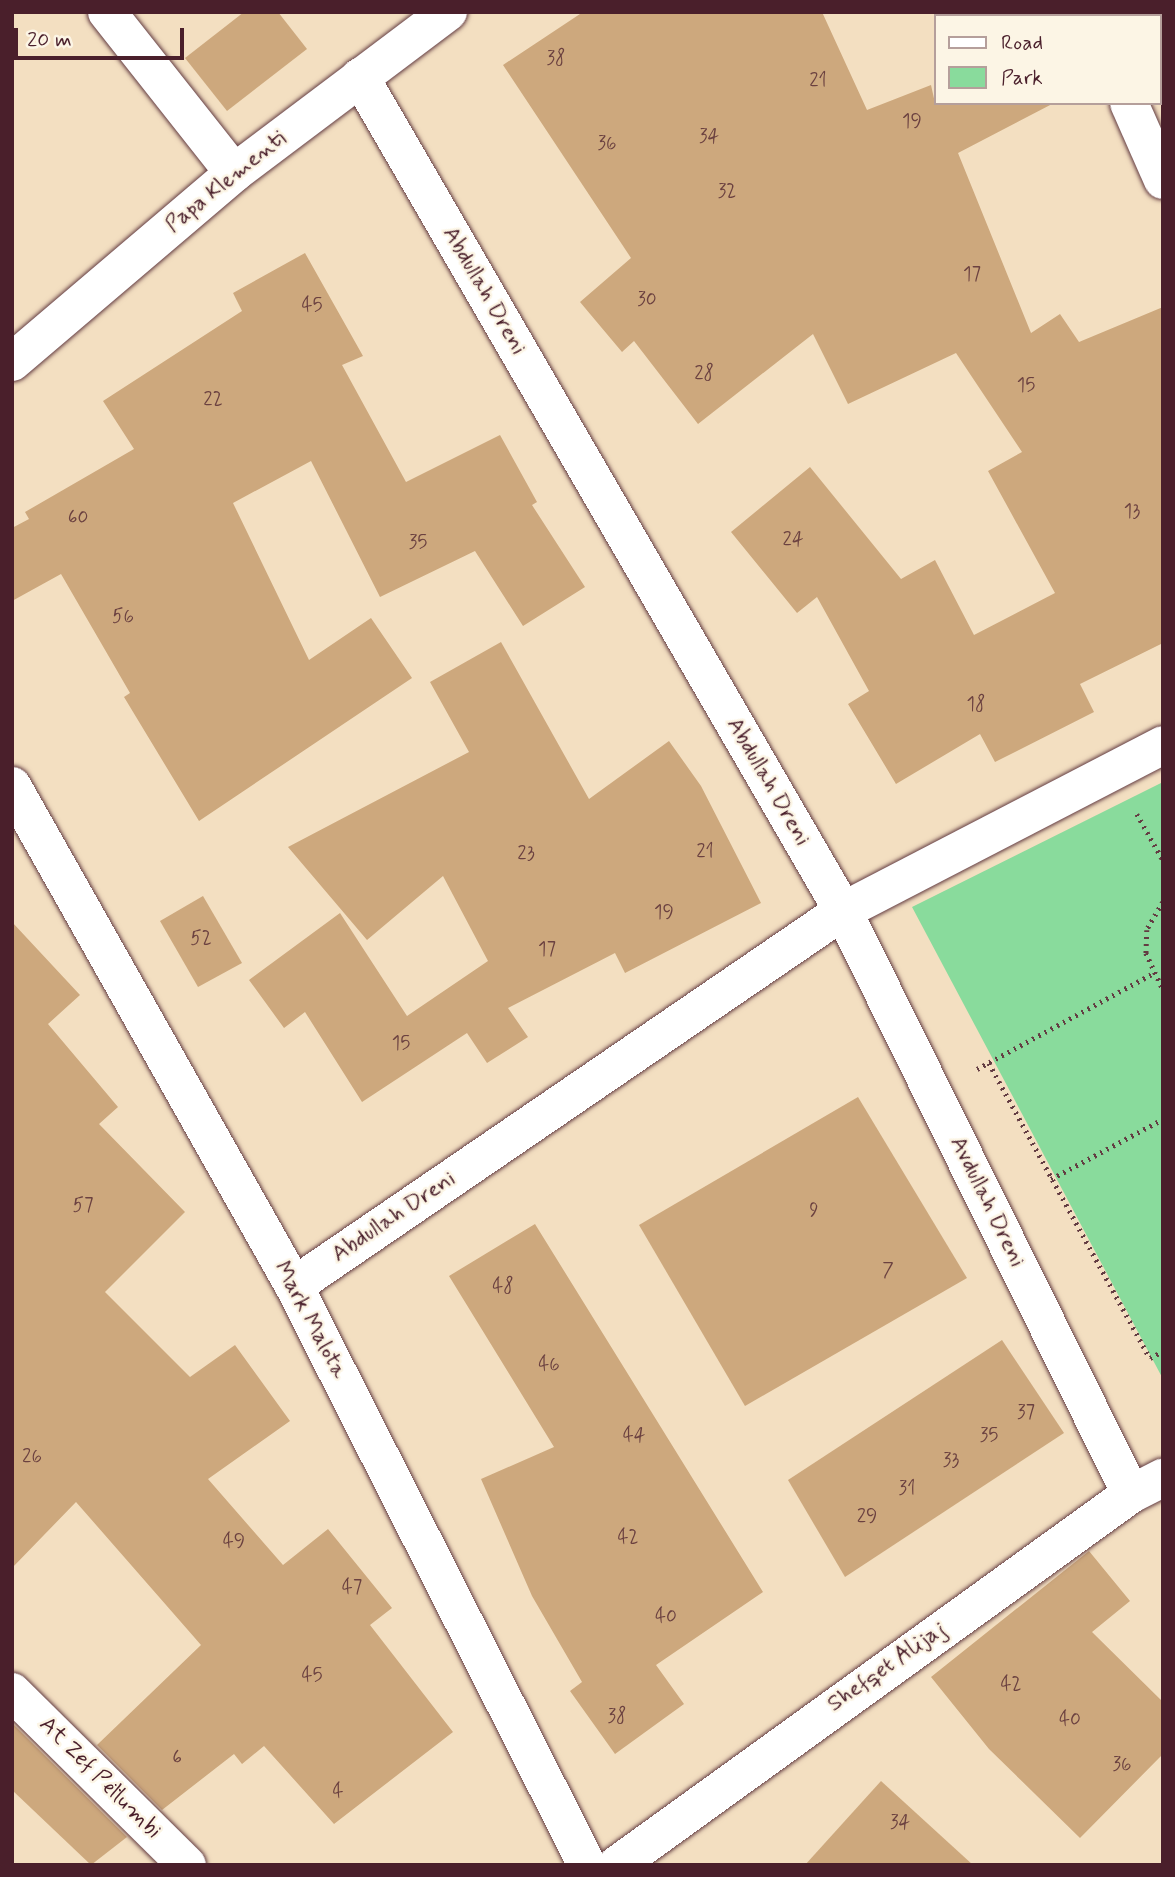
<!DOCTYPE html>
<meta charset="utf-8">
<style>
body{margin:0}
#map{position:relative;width:1175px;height:1877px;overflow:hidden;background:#f3dfc1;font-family:Mynerve,sans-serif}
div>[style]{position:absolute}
.green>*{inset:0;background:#89db9c}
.building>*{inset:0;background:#cda87d}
.path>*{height:4.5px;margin-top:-2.25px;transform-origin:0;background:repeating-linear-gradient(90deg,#633c42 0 2px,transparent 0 7px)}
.roads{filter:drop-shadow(0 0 2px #633c42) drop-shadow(0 0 2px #633c42)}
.street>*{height:38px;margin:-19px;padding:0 19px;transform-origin:19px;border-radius:19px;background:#fff}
.secondary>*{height:38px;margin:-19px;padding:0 19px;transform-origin:19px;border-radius:19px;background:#fff}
span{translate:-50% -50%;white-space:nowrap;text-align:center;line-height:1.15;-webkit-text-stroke:5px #fcf5e5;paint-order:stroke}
.number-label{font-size:19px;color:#6b4140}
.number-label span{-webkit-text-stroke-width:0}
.street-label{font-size:23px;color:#4a1f2b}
.frame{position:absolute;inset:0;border:14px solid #4a1f2b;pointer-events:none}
.legend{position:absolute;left:934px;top:14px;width:228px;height:91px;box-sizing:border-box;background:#fcf5e5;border:2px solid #b59f9b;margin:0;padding:9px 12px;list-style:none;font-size:21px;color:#4a1f2b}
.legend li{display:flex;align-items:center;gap:14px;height:35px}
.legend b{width:35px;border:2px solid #b59f9b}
.scale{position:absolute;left:14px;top:28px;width:170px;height:32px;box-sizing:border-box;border:4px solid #4a1f2b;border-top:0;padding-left:9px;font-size:21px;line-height:24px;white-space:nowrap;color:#4a1f2b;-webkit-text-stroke:5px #fcf5e5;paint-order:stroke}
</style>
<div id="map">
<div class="green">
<div style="clip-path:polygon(1163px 782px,1163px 1379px,912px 907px)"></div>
</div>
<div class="building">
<div style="clip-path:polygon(244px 12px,278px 12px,307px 49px,227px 111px,185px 58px)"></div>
<div style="clip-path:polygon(583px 12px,822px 12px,867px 110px,931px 85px,935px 103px,1054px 103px,958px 153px,1031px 333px,1060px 314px,1079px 342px,1163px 307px,1163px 643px,1080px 684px,1094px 712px,995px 762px,980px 734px,896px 784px,848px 704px,869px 691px,817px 597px,797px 613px,731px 532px,810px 467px,901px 579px,935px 560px,974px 635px,1055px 593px,988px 471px,1022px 452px,956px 353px,848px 404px,813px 334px,698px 424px,634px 341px,622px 352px,580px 302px,631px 258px,503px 65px)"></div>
<div style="clip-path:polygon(305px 253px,363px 356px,342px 365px,406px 482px,500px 435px,537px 502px,532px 505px,585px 587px,523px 626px,475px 551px,380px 597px,311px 461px,233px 503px,309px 660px,371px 618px,412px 678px,199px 821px,124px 697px,130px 693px,61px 574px,12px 601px,12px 528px,29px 519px,25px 512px,134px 449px,103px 401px,242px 311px,233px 293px)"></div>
<div style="clip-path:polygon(501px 642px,589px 799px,669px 741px,701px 786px,761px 903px,625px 973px,615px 953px,508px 1008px,528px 1037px,487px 1063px,467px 1033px,362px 1102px,305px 1012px,284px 1028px,249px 980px,340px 913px,407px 1016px,488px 961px,443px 876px,367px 940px,288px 847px,469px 752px,430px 682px)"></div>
<div style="clip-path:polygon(203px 896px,242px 963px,198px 987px,160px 921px)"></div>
<div style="clip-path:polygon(12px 922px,80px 995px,48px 1024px,118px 1107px,99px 1124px,185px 1212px,105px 1292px,190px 1377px,235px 1345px,290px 1421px,208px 1479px,283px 1565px,328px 1529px,392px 1608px,370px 1625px,453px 1732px,334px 1824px,264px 1746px,242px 1764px,234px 1754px,162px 1810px,97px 1745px,201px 1645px,76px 1502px,12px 1568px)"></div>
<div style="clip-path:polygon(858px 1097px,967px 1278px,745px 1406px,639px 1225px)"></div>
<div style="clip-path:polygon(535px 1224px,763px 1592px,656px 1665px,684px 1704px,615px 1754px,570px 1691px,582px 1682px,532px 1596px,481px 1479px,554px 1447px,449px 1276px)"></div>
<div style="clip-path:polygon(1002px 1340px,1064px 1433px,845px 1577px,788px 1480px)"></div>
<div style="clip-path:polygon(1089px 1551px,1130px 1601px,1092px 1632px,1163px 1702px,1163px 1754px,1080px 1838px,989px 1749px,931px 1677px)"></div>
<div style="clip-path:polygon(12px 1723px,127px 1837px,91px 1865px,12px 1790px)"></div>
<div style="clip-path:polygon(881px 1781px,973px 1865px,805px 1865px)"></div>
</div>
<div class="path">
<div style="left:1137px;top:814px;width:53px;rotate:60.5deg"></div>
<div style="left:1163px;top:902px;width:32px;rotate:120deg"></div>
<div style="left:1147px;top:930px;width:23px;rotate:92deg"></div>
<div style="left:1146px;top:953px;width:40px;rotate:65deg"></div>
<div style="left:989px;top:1063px;width:336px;rotate:61.4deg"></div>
<div style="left:1150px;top:1358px;width:15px;rotate:-28deg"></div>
<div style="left:977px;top:1069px;width:199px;rotate:-28.5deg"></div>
<div style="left:1051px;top:1179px;width:127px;rotate:-28.2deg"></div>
</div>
<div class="roads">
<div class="street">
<div style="left:107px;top:12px;width:205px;rotate:51.7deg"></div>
<div style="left:1090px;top:12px;width:4px;rotate:76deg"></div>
<div style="left:360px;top:77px;width:964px;rotate:59.92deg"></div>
<div style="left:843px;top:911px;width:650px;rotate:63.71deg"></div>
<div style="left:1129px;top:103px;width:84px;rotate:66.2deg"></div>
<div style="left:12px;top:786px;width:574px;rotate:60.58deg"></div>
<div style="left:294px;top:1286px;width:649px;rotate:63.16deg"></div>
<div style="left:294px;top:1286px;width:665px;rotate:-34.34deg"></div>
<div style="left:843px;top:911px;width:360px;rotate:-27.4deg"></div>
<div style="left:12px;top:1692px;width:246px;rotate:44.7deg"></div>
<div style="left:617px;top:1865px;width:634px;rotate:-35.82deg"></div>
<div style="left:1131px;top:1494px;width:36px;rotate:-27deg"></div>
</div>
<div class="secondary">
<div style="left:12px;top:362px;width:292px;rotate:-40.4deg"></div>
<div style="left:234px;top:173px;width:268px;rotate:-37deg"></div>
</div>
</div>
<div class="number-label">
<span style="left:556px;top:59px">38</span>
<span style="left:818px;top:81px">21</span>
<span style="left:912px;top:122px">19</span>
<span style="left:709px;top:137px">34</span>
<span style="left:607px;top:144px">36</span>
<span style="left:727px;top:192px">32</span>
<span style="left:972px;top:275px">17</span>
<span style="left:647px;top:300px">30</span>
<span style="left:312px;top:306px">45</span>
<span style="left:704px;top:374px">28</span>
<span style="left:1026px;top:386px">15</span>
<span style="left:213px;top:400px">22</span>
<span style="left:1132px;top:512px">13</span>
<span style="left:78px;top:518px">60</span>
<span style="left:793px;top:540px">24</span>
<span style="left:418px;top:543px">35</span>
<span style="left:123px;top:617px">56</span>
<span style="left:976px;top:705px">18</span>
<span style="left:705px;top:852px">21</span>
<span style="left:526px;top:854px">23</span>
<span style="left:664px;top:913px">19</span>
<span style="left:201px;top:939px">52</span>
<span style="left:547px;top:950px">17</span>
<span style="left:401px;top:1044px">15</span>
<span style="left:83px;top:1206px">57</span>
<span style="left:814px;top:1211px">9</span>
<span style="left:888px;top:1271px">7</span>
<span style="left:503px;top:1287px">48</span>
<span style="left:549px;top:1365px">46</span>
<span style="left:1026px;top:1413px">37</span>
<span style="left:634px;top:1436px">44</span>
<span style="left:989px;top:1436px">35</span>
<span style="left:32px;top:1457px">26</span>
<span style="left:951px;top:1461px">33</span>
<span style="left:907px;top:1489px">31</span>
<span style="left:867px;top:1517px">29</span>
<span style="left:628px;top:1538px">42</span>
<span style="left:234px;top:1542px">49</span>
<span style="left:352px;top:1588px">47</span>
<span style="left:666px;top:1617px">40</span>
<span style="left:312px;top:1676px">45</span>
<span style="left:1011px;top:1685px">42</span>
<span style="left:617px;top:1717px">38</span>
<span style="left:1070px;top:1720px">40</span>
<span style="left:177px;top:1758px">6</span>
<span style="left:1122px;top:1765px">36</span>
<span style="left:338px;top:1792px">4</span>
<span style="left:900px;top:1823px">34</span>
</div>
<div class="street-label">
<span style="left:226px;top:182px;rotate:-39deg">Papa Klementi</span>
<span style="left:484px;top:291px;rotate:60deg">Abdullah Dreni</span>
<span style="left:768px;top:782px;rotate:60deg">Abdullah Dreni</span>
<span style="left:987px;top:1202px;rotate:64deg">Avdullah Dreni</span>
<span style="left:394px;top:1217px;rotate:-34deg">Abdullah Dreni</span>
<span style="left:310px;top:1320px;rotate:62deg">Mark Malota</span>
<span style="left:887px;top:1667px;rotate:-35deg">Shefqet Alijaj</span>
<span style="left:100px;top:1778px;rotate:45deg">At Zef Pëllumbi</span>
</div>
<div class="frame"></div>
<ul class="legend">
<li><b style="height:9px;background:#fff"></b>Road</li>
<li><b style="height:19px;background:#89db9c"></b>Park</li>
</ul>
<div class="scale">20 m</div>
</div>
